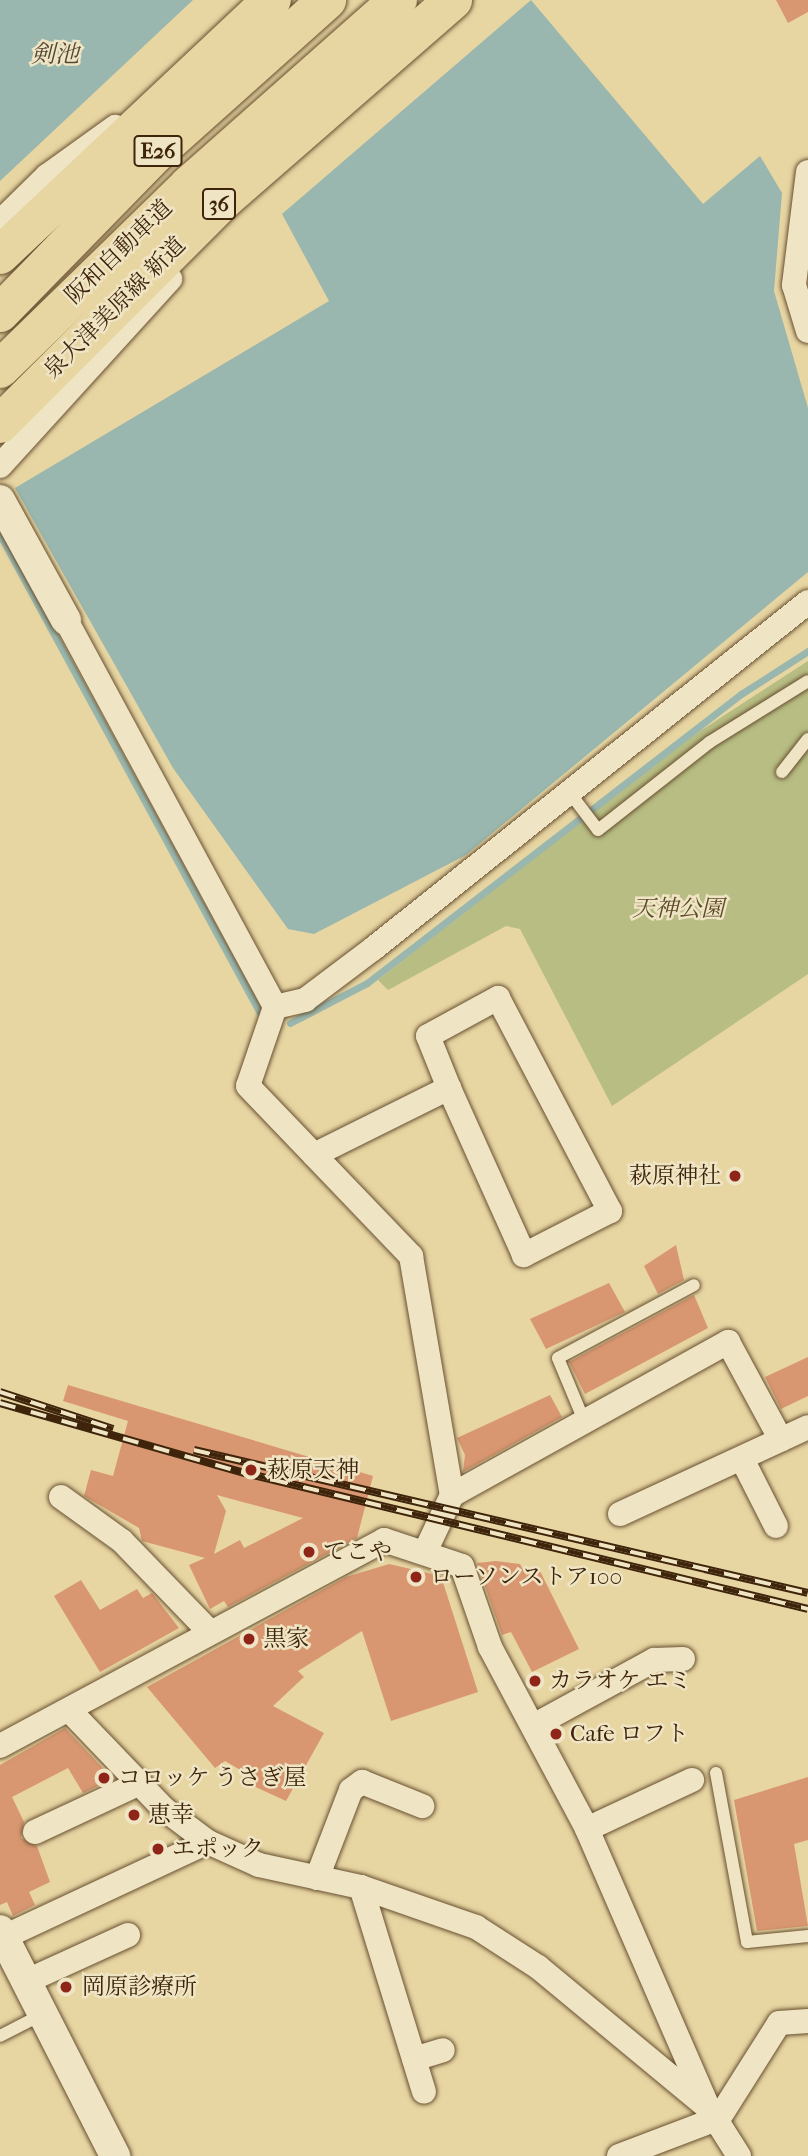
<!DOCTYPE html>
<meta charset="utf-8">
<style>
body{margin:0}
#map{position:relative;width:808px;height:2156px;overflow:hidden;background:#e7d5a2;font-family:"IM FELL French Canon","Noto Serif JP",serif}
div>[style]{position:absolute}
.green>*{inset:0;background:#b7bd83}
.water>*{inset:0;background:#99b7ae}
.stream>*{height:7px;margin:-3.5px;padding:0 3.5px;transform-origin:3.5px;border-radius:3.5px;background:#99b7ae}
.building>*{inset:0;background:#d99771}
.roads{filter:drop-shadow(0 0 2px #685031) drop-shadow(0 0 2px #685031)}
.service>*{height:12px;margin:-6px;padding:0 6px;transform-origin:6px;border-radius:6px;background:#efe4c3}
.minor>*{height:24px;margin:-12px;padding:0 12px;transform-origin:12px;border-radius:12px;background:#efe4c3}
.tertiary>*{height:30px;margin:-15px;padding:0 15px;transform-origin:15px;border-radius:15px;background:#efe4c3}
.primary>*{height:38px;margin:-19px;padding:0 19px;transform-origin:19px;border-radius:19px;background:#e7d5a2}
.motorway>*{height:38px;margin:-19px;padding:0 19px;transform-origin:19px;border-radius:19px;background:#e7d5a2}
.rail>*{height:8px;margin-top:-4px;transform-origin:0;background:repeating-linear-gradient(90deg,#efe4c3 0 16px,#3d240b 0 32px);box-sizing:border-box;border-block:2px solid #3d240b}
.dots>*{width:19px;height:19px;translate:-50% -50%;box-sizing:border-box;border:4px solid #efe4c3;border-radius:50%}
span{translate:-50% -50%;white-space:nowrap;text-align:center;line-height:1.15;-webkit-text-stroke:5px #efe4c3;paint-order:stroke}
.shield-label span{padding:2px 5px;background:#efe4c3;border:2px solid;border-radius:5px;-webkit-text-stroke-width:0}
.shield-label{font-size:21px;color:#3d240b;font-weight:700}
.street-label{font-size:23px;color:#3d240b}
.park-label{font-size:23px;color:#5c4a29;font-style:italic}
.poi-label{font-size:23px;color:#3d240b}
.right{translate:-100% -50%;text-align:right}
.left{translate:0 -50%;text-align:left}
.water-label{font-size:24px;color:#544934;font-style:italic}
</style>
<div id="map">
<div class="green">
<div style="clip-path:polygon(808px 661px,808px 974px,612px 1106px,520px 929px,506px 926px,388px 990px,378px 980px,677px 746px)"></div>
</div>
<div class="water">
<div style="clip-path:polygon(0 0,193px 0,0 181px)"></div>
<div style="clip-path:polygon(531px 0,703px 204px,760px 156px,782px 193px,774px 291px,808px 408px,808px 572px,466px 855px,314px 934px,288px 929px,173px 768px,15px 488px,329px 301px,282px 214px)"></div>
</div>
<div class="stream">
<div style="left:0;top:535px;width:544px;rotate:61.46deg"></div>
<div style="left:290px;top:1023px;width:87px;rotate:-27.5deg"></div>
<div style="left:367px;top:983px;width:473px;rotate:-37.7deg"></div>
<div style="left:741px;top:694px;width:80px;rotate:-32.7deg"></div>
</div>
<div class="building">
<div style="clip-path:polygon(776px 0,808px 0,808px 12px,788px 23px)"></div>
<div style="clip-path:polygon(676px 1245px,684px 1280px,658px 1294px,644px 1266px)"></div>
<div style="clip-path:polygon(609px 1283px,625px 1312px,546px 1349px,530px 1319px)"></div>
<div style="clip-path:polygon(694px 1295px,708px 1328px,585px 1394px,569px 1362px)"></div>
<div style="clip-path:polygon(808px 1357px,808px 1396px,781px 1409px,765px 1377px)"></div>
<div style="clip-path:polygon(evenodd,68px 1385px,373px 1476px,357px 1538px,228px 1607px,224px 1601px,210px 1609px,189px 1565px,205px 1558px,142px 1541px,139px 1528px,84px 1496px,91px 1470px,113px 1476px,128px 1421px,63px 1401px,68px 1385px,217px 1495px,235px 1500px,303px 1518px,244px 1548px,240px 1540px,214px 1554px,226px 1511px,217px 1495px)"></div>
<div style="clip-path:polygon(550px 1395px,562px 1417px,463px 1472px,465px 1455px,457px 1438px)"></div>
<div style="clip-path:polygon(496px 1561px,520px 1564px,526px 1575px,539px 1569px,579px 1649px,532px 1672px,511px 1632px,502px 1635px,477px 1563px)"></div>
<div style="clip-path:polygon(389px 1564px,441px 1576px,478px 1692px,391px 1721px,362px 1631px,298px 1671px,304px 1677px,273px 1706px,324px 1733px,286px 1801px,251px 1785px,254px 1778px,225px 1761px,215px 1768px,147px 1687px,346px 1577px)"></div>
<div style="clip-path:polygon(81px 1580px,100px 1610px,137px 1589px,143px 1598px,152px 1593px,179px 1628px,100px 1672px,54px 1596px)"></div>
<div style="clip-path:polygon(65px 1728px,113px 1779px,83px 1793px,68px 1768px,12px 1797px,24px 1822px,21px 1838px,37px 1846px,50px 1882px,29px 1892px,35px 1905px,13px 1916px,7px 1902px,0 1905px,0 1765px)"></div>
<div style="clip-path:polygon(808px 1777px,808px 1840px,794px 1844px,808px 1926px,757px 1931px,734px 1800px)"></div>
</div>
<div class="roads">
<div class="service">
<div style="left:782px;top:772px;width:42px;rotate:-51.8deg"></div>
<div style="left:570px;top:793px;width:46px;rotate:52.9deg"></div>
<div style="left:598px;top:830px;width:142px;rotate:-38.2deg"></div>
<div style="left:710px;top:742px;width:115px;rotate:-31.9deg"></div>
<div style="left:585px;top:1423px;width:70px;rotate:-112.6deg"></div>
<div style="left:558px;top:1358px;width:154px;rotate:-28.2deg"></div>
<div style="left:716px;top:1773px;width:172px;rotate:79.6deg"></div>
<div style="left:747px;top:1942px;width:61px;rotate:-5.6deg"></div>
<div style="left:0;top:2036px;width:48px;rotate:-27.1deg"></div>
</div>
<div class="minor">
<div style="left:808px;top:172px;width:114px;rotate:97.1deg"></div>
<div style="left:794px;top:285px;width:48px;rotate:73.1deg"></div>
<div style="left:0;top:222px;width:66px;rotate:-44.4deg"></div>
<div style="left:47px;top:176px;width:84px;rotate:-35.8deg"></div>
<div style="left:0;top:466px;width:253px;rotate:-47.7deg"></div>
<div style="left:66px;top:620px;width:440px;rotate:61.6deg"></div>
<div style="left:275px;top:1007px;width:83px;rotate:108.9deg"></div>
<div style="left:248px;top:1086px;width:236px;rotate:46.2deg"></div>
<div style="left:411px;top:1256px;width:242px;rotate:80.3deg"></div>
<div style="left:452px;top:1495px;width:63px;rotate:115.3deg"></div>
<div style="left:275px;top:1007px;width:31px;rotate:-13deg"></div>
<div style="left:305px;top:1000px;width:86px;rotate:-37deg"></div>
<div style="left:374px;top:948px;width:555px;rotate:-38.56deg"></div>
<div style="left:314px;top:1155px;width:151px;rotate:-26.4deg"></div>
<div style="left:449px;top:1088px;width:56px;rotate:-112deg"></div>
<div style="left:428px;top:1036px;width:80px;rotate:-28.5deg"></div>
<div style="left:498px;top:998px;width:241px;rotate:62.3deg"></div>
<div style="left:610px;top:1211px;width:97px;rotate:152.9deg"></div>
<div style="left:524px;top:1255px;width:183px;rotate:-114.2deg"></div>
<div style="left:742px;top:1459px;width:75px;rotate:63.1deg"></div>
<div style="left:452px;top:1495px;width:316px;rotate:-29deg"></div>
<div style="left:728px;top:1342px;width:111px;rotate:61.6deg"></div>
<div style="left:61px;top:1497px;width:75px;rotate:35.8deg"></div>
<div style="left:122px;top:1541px;width:127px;rotate:46deg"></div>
<div style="left:620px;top:1514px;width:207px;rotate:-24.8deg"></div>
<div style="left:69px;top:1710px;width:137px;rotate:46.2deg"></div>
<div style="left:164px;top:1809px;width:55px;rotate:36.9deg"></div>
<div style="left:208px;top:1842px;width:56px;rotate:24.3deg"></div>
<div style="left:259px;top:1865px;width:104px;rotate:12.2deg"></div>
<div style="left:361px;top:1887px;width:122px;rotate:19.2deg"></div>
<div style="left:476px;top:1927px;width:74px;rotate:32.8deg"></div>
<div style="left:538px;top:1967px;width:217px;rotate:39.6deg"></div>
<div style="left:535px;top:1725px;width:136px;rotate:-28.6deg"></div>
<div style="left:654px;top:1660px;width:29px;rotate:-2deg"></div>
<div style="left:0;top:1746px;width:436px;rotate:-28.2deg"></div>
<div style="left:384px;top:1540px;width:82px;rotate:18.4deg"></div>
<div style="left:462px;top:1566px;width:86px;rotate:70.9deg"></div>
<div style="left:490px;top:1647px;width:206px;rotate:61.9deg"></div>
<div style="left:587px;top:1829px;width:303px;rotate:66.5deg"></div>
<div style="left:708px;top:2107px;width:58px;rotate:57.7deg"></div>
<div style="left:587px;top:1829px;width:116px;rotate:-25deg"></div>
<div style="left:35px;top:1832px;width:116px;rotate:-25deg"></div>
<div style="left:317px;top:1878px;width:94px;rotate:-68.9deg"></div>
<div style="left:351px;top:1790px;width:14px;rotate:-36deg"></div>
<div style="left:362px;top:1782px;width:65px;rotate:21.8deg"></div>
<div style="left:361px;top:1887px;width:214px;rotate:72.9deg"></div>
<div style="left:4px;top:1937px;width:225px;rotate:-25deg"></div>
<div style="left:27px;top:1981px;width:111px;rotate:-24.5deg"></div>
<div style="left:414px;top:2059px;width:30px;rotate:-17deg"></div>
<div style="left:619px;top:2156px;width:107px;rotate:-20.8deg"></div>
<div style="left:719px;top:2118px;width:112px;rotate:-57.7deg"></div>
<div style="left:779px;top:2023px;width:29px;rotate:-4deg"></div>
</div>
<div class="tertiary">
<div style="left:0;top:500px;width:137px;rotate:61.2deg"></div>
<div style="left:0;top:1930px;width:254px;rotate:63deg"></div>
</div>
<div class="primary">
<div style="left:0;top:255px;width:373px;rotate:-43.2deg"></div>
<div style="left:0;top:424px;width:317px;rotate:-45deg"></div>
<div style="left:224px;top:200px;width:304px;rotate:-41.1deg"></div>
</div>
<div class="motorway">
<div style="left:0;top:313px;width:222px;rotate:-45.7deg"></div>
<div style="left:155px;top:154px;width:231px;rotate:-41.8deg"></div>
<div style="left:0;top:369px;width:264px;rotate:-44.2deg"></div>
<div style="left:189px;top:185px;width:279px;rotate:-41.5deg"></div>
</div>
</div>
<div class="rail">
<div style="left:0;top:1392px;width:119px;rotate:18.1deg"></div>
<div style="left:0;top:1403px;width:251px;rotate:16deg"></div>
<div style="left:241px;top:1472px;width:583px;rotate:13.58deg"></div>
<div style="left:194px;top:1450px;width:630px;rotate:13.11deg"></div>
</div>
<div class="dots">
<div style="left:735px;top:1176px;background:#8f2418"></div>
<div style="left:251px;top:1470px;background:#8f2418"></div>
<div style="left:309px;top:1552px;background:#8f2418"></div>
<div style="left:416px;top:1577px;background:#8f2418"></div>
<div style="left:249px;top:1639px;background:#8f2418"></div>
<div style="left:535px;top:1681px;background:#8f2418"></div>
<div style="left:556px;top:1734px;background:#8f2418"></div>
<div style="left:104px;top:1778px;background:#8f2418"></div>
<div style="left:134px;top:1815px;background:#8f2418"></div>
<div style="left:158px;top:1849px;background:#8f2418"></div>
<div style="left:66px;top:1987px;background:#8f2418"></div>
</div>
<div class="shield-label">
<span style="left:158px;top:151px">E26</span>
<span style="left:219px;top:204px">36</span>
</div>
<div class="street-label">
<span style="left:119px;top:252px;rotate:-44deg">阪和自動車道</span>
<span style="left:115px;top:308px;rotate:-45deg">泉大津美原線 新道</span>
</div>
<div class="park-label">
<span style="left:678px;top:909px">天神公園</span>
</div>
<div class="poi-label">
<span class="right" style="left:721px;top:1176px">萩原神社</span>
<span class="left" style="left:267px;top:1470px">萩原天神</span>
<span class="left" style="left:323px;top:1552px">てこや</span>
<span class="left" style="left:430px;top:1577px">ローソンストア100</span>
<span class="left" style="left:263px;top:1639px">黒家</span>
<span class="left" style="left:549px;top:1681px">カラオケ エミ</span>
<span class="left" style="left:570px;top:1734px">Cafe ロフト</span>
<span class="left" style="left:118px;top:1778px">コロッケ うさぎ屋</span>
<span class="left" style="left:148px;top:1815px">恵幸</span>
<span class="left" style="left:172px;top:1849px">エポック</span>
<span class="left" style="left:82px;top:1987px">岡原診療所</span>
</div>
<div class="water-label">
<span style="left:55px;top:55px">剣池</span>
</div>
</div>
